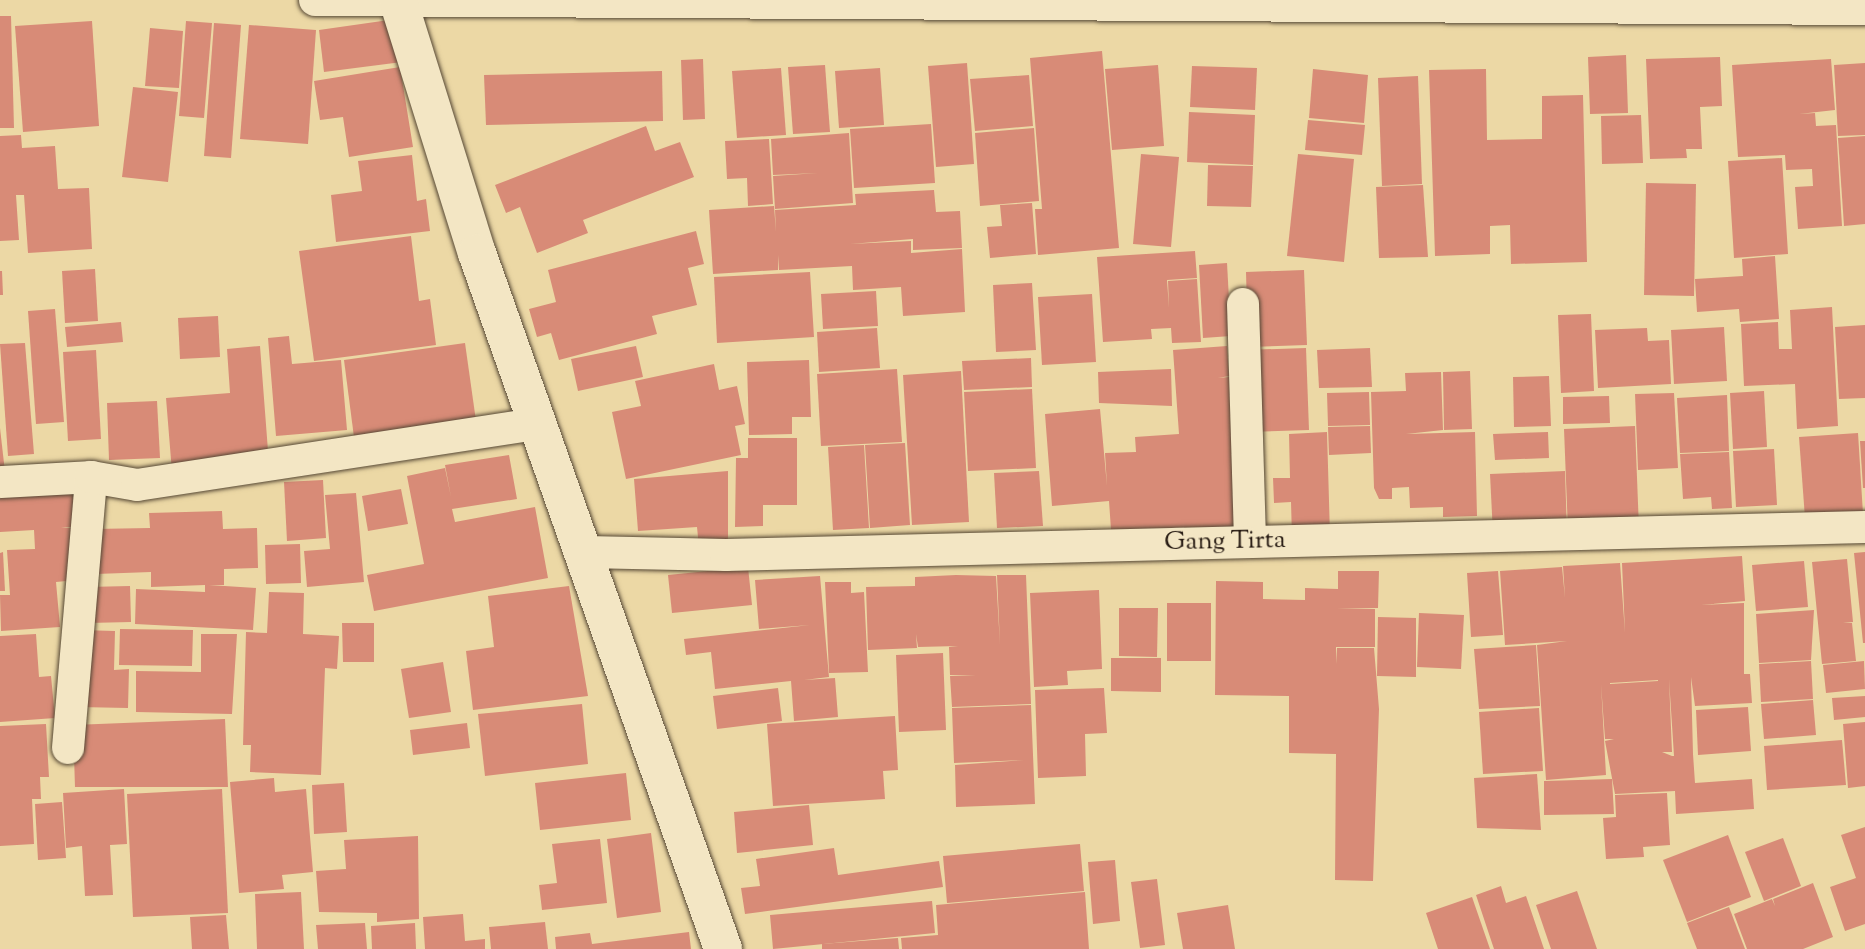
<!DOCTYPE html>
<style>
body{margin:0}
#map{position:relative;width:1865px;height:949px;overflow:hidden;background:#ecd8a5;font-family:"Sorts Mill Goudy",serif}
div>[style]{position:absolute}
.building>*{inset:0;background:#d88b77}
.roads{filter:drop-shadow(0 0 2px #564835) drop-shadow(0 0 2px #564835)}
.minor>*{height:32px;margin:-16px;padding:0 16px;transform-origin:16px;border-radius:16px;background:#f3e6c4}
.secondary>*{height:38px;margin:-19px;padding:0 19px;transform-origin:19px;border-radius:19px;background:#f3e6c4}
span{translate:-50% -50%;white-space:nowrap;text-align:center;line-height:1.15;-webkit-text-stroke:6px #f3e6c4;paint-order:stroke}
.street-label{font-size:26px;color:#241810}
</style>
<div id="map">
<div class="building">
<div style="clip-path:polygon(0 16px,11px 16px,14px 128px,0 128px)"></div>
<div style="clip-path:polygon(396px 19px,402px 62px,324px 72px,319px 30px)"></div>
<div style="clip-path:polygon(92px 21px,99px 126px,23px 132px,15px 26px)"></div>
<div style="clip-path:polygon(186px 21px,212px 23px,204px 118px,179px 116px)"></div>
<div style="clip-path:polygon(214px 23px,241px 25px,231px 158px,204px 156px)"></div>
<div style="clip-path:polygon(249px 25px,316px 30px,308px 144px,240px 139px)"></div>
<div style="clip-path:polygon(150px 28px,183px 31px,179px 88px,145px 86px)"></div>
<div style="clip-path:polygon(1102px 51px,1119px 248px,1038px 255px,1035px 209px,1042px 209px,1030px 58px)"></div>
<div style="clip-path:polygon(1626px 55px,1628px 113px,1590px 114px,1588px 57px)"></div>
<div style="clip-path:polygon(1720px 57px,1722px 106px,1700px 107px,1702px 149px,1686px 149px,1687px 158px,1650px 159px,1646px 59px)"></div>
<div style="clip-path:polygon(703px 59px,705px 119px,683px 120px,681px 60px)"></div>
<div style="clip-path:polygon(1831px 59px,1835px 110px,1799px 114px,1815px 113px,1816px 126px,1836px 125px,1842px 226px,1798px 229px,1795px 187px,1813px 186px,1812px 169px,1786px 170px,1785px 155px,1738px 157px,1732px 65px)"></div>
<div style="clip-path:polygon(967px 63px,974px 164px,936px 167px,928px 66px)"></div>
<div style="clip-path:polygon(1865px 63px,1865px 135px,1838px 136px,1834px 65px)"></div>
<div style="clip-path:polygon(825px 65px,830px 132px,793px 134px,788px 67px)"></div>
<div style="clip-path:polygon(1158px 65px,1164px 146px,1112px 150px,1105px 69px)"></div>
<div style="clip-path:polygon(1192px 66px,1257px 68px,1255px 110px,1190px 107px)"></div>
<div style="clip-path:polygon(400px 67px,413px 147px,349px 157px,343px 117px,320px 120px,314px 81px)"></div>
<div style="clip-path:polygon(781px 68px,786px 135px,737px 138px,732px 71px)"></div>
<div style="clip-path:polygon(880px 68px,884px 125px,839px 128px,835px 71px)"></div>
<div style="clip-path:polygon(1313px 69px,1368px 75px,1364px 123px,1309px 118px)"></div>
<div style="clip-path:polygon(1486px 69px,1487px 140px,1542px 139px,1542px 96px,1583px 95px,1587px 262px,1511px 264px,1510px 225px,1490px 226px,1490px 254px,1435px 256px,1429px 70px)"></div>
<div style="clip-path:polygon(662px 71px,663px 121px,486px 125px,484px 75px)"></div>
<div style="clip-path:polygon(1029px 75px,1033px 126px,975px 131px,970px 79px)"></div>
<div style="clip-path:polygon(1418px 76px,1422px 184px,1382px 186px,1378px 78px)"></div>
<div style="clip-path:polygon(133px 87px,178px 92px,168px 182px,122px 177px)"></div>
<div style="clip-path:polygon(1189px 112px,1255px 115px,1253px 165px,1187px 162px)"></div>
<div style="clip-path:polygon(1641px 115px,1643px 163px,1602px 164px,1601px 116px)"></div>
<div style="clip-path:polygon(1308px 120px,1365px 125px,1362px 155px,1305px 150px)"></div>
<div style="clip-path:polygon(931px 124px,935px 183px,854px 188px,850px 129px)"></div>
<div style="clip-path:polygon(646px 126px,655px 151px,680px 142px,694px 177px,583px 220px,588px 233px,537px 253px,520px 207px,506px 213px,495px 185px)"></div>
<div style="clip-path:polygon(1034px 128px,1039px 201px,980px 206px,975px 133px)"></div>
<div style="clip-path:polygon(849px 133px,853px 203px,775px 209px,773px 176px,818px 173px,773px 175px,771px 139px)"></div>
<div style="clip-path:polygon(21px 135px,22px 148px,55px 146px,58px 189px,89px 188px,92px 249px,28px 253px,24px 195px,16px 195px,19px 240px,0 241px,0 136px)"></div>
<div style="clip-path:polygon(1865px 136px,1865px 224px,1844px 226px,1838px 138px)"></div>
<div style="clip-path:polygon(769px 139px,773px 204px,748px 206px,747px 178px,727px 179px,725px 141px)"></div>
<div style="clip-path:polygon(1141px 154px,1179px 157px,1171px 247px,1133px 244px)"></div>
<div style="clip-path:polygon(1298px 154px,1354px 159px,1344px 262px,1287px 256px)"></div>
<div style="clip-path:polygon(412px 155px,417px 201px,426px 199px,430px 231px,336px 242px,331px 195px,362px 191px,358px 161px)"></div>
<div style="clip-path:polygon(1782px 158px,1788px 254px,1734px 258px,1728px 161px)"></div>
<div style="clip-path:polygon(1208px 165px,1253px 166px,1251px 207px,1207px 206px)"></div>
<div style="clip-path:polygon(1646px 183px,1696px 184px,1694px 296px,1644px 295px)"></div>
<div style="clip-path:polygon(1423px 185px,1428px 257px,1379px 258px,1376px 187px)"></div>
<div style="clip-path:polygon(934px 190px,936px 212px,960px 211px,962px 248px,913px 250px,913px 239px,850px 244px,911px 241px,911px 253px,962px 249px,965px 312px,903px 316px,901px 287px,853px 290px,852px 266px,779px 270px,778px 255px,778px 270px,713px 274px,709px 210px,774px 206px,776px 232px,775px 210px,856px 205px,855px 194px)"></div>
<div style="clip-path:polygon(1032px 203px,1036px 254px,990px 258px,987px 227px,1002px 226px,1000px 205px)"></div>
<div style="clip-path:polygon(696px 231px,704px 264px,688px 268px,697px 305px,652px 316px,657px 334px,559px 360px,551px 333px,537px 337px,529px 309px,556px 302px,548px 270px)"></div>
<div style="clip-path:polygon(411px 236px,419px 301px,430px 299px,436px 345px,314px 361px,299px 251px)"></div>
<div style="clip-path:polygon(1195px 251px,1197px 278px,1167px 280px,1169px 308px,1168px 281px,1197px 279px,1201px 342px,1172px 343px,1171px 328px,1151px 329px,1152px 339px,1103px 342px,1097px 257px)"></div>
<div style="clip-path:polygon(1775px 256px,1779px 319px,1740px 322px,1739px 309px,1697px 312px,1695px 279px,1743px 276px,1742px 259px)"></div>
<div style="clip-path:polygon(1227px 263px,1231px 336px,1203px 338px,1199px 265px)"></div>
<div style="clip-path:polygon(95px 269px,98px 321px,65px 323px,62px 271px)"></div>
<div style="clip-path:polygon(1304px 270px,1307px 345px,1248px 347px,1246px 272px)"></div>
<div style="clip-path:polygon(0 271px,2px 271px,3px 295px,0 295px)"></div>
<div style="clip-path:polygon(810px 272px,814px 337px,717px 343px,714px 277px)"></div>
<div style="clip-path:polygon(1032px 283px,1036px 350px,996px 352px,993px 285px)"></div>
<div style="clip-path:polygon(876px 291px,878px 326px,823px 329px,821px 294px)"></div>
<div style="clip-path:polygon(1092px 294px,1096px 362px,1042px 365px,1038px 297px)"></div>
<div style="clip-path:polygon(1832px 307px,1838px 426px,1797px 429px,1795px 384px,1744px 386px,1741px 324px,1778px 322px,1779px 349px,1792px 349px,1790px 310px)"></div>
<div style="clip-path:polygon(55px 309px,64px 422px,36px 424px,28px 311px)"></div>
<div style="clip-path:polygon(1591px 314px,1594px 391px,1561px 393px,1558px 315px)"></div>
<div style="clip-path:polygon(218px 316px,220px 357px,180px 359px,178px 318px)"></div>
<div style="clip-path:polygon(121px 322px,123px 342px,67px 347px,65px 327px)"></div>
<div style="clip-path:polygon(1865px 325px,1865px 398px,1839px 399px,1835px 327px)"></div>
<div style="clip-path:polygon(1724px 327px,1727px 381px,1674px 384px,1671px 330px)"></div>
<div style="clip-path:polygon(877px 328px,880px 368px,819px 372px,817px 332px)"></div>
<div style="clip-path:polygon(1647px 328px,1648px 341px,1669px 340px,1671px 384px,1598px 388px,1595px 330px)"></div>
<div style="clip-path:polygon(289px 336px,292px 364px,341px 360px,347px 430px,276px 436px,268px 338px)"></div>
<div style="clip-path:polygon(25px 343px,34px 454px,8px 456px,0 344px)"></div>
<div style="clip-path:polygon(465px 343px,477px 428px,355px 445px,344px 360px)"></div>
<div style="clip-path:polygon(260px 346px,269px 464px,172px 472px,166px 398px,230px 393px,227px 349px)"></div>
<div style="clip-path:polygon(636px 346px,643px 377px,578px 391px,571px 359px)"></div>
<div style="clip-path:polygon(1227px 346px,1229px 376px,1218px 378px,1229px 377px,1239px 536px,1112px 544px,1109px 501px,1052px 506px,1045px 414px,1100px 409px,1107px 486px,1105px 453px,1136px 452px,1135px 437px,1179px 434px,1173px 350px)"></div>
<div style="clip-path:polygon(1306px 348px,1309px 430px,1247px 432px,1245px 350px)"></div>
<div style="clip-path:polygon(1370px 348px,1372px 387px,1319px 388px,1317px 350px)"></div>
<div style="clip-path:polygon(96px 350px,101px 439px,68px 441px,63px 352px)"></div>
<div style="clip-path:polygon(1031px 358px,1032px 387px,964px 390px,962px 361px)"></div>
<div style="clip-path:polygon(809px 360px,811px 417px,792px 417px,792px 434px,749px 435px,747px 362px)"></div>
<div style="clip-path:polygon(714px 364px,719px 390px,737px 386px,745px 424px,735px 426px,741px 455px,626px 479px,612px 412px,641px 406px,635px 381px)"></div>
<div style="clip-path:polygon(897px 369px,902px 442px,821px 446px,817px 374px)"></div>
<div style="clip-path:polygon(1171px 369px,1172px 406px,1099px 403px,1098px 372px)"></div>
<div style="clip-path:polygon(961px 371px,969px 522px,912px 525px,903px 375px)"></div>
<div style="clip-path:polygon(1470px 371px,1472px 429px,1444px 430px,1443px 372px)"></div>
<div style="clip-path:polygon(1441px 372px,1443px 430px,1406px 434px,1475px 432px,1477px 516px,1443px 517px,1443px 507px,1410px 508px,1409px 487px,1392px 488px,1392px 499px,1379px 499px,1374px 488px,1371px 392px,1406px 391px,1405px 373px)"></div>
<div style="clip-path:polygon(1549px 376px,1551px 426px,1514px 427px,1513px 377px)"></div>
<div style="clip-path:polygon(1032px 389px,1036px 468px,968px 471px,964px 392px)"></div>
<div style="clip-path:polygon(1764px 391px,1767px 447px,1733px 449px,1730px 393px)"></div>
<div style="clip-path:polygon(1369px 392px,1370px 425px,1328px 426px,1327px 393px)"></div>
<div style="clip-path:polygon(1674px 393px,1678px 468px,1638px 470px,1635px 394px)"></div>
<div style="clip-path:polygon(1727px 395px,1729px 451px,1680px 453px,1677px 398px)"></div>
<div style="clip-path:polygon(1609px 396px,1610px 423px,1563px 424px,1563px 397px)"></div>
<div style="clip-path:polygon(157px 401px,160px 458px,109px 460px,107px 403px)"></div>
<div style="clip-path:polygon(1370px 426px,1371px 453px,1329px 455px,1328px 427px)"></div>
<div style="clip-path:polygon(1635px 426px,1639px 529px,1568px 531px,1564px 429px)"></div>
<div style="clip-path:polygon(0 428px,5px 472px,0 473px)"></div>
<div style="clip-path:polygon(1327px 432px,1330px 535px,1292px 537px,1291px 502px,1274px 503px,1273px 478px,1290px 478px,1289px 434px)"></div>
<div style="clip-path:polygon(1548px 432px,1549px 458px,1495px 460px,1493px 434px)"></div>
<div style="clip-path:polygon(1858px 433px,1863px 514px,1805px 518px,1799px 437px)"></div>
<div style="clip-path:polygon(748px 438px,797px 438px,797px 505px,763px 505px,763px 526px,735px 527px,736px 458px,748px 458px)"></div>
<div style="clip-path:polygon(1860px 441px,1865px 441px,1865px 488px,1863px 488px)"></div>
<div style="clip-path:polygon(905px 443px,910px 525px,870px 528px,865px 445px)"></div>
<div style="clip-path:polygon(864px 445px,869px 528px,833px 530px,828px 447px)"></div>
<div style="clip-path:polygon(1774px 449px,1777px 505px,1736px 507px,1733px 451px)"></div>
<div style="clip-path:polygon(1729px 452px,1732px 508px,1712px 509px,1711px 497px,1683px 499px,1680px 454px)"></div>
<div style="clip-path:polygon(509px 455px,517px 499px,452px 509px,455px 522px,535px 507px,548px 578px,374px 611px,367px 575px,424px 564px,407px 476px,445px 468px,451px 497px,445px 465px)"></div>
<div style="clip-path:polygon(728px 471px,728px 545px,699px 547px,697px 527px,638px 531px,634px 479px)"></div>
<div style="clip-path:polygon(1039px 471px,1043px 526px,997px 528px,994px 473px)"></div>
<div style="clip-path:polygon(1565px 471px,1567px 532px,1493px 534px,1490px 474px)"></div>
<div style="clip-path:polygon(323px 480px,326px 538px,287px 541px,284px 482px)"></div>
<div style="clip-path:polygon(77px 485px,80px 526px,61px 528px,74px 528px,77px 580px,56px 582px,60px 627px,1px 631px,0 595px,10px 595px,7px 550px,35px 549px,34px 530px,0 532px,0 491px)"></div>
<div style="clip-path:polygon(401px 489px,408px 524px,368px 531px,362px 496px)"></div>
<div style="clip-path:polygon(356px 493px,364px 582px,307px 587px,304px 551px,330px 549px,325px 495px)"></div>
<div style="clip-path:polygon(222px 511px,223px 529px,257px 528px,258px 568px,224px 569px,224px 585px,209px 585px,256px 588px,253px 630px,135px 624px,136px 589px,205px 592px,205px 585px,151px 587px,151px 572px,96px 574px,94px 529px,150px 528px,149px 513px)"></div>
<div style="clip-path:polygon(300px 544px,301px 583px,266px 584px,265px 545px)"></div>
<div style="clip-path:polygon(3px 552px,5px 591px,0 591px,0 553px)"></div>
<div style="clip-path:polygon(1865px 552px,1865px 643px,1863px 643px,1854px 553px)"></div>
<div style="clip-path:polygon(evenodd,1742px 556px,1745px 601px,1701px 605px,1744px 603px,1744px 674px,1750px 674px,1752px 703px,1695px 706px,1691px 677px,1693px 754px,1695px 783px,1752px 779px,1754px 809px,1676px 814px,1675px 791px,1615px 794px,1605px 741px,1614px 739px,1605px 739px,1601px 684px,1606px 775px,1546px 780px,1537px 645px,1567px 641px,1505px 645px,1500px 571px,1562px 567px,1565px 598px,1563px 566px,1620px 563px,1625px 633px,1622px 563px,1742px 556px,1669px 679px,1674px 756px,1672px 756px,1662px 752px,1672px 752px,1669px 679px,1742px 556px,1658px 680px,1658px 681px,1610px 684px,1610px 683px,1658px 680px)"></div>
<div style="clip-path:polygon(1847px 559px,1853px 622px,1843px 623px,1852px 623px,1856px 661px,1822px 664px,1812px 562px)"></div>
<div style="clip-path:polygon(1804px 561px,1808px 607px,1756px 611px,1752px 565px)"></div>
<div style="clip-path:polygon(748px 567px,752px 605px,672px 613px,668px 575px)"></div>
<div style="clip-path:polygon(1338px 571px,1379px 571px,1378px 608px,1337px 608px,1375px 609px,1375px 647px,1336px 647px,1336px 664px,1337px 648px,1374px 648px,1379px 709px,1373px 881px,1335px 880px,1336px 754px,1289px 753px,1289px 696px,1215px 695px,1216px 581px,1263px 582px,1263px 599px,1305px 600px,1305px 588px,1338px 589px)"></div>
<div style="clip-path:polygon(1498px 571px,1503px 635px,1471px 637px,1467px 573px)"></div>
<div style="clip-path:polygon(997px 575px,1026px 575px,1031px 704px,952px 707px,950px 676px,976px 675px,950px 675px,949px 647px,958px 646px,918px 647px,916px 634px,917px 648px,868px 650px,866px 587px,915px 586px,915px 577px,956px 575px,996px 576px,1000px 645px)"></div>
<div style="clip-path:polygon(820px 576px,829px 677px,804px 680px,835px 678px,838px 717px,794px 721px,791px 681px,715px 689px,711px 652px,686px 655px,684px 639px,810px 625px,759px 629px,755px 580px)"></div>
<div style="clip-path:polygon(825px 582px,851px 582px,851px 593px,864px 592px,868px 672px,829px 673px)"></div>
<div style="clip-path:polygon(130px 586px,131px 622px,88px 623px,87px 587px)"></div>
<div style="clip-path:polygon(569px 586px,588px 696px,473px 710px,466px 651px,494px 647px,488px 596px)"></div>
<div style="clip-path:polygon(1099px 590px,1102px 669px,1067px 671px,1068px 685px,1034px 687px,1030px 593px)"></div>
<div style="clip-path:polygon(269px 592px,304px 593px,303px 634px,339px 636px,337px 669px,325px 668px,321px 775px,250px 772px,251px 745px,243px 745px,246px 632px,267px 633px)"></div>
<div style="clip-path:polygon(1167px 603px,1211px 603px,1211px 661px,1167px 661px)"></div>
<div style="clip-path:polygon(1119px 608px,1158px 608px,1157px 657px,1119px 656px)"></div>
<div style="clip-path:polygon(1814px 610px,1811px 660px,1759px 663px,1756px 614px)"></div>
<div style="clip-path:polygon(1419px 613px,1464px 615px,1461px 669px,1417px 667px)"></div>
<div style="clip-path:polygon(1378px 617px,1416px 618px,1416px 677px,1377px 676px)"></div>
<div style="clip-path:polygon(342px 623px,374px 623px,374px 662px,343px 662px)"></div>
<div style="clip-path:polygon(120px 629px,193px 630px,192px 666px,119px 665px)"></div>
<div style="clip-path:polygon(81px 630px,115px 631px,114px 670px,129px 669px,128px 708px,79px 707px)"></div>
<div style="clip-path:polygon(36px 634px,39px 677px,51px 676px,55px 718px,0 722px,0 636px)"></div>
<div style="clip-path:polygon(201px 634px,237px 634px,232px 714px,136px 712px,136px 671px,201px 672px)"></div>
<div style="clip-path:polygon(1536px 645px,1540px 706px,1479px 709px,1474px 649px)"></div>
<div style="clip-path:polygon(943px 653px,946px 730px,899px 732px,896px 655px)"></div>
<div style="clip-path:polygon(1111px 658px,1161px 658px,1161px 692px,1111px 691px)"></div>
<div style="clip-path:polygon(1811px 661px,1813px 699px,1761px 702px,1759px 664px)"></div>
<div style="clip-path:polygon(1864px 661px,1865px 689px,1826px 693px,1823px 665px)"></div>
<div style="clip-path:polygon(443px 662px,451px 712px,409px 718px,401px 669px)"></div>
<div style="clip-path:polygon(778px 688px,782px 721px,717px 729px,713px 696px)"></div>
<div style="clip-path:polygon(1104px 688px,1107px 733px,1085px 734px,1086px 776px,1038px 778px,1035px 690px)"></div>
<div style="clip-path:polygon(1865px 696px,1865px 717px,1834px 720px,1832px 698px)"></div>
<div style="clip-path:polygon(1813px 700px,1816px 735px,1764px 739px,1761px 704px)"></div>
<div style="clip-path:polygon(582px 704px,588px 764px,485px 776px,478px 714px)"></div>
<div style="clip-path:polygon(1031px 705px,1035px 804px,956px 807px,955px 765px,1024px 760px,954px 763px,952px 708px)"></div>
<div style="clip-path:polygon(1748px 707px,1751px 751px,1698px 755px,1696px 710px)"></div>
<div style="clip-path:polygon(1539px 708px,1543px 771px,1483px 774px,1479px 712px)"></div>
<div style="clip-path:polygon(895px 716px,898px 770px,883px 771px,885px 799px,773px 806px,767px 724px)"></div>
<div style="clip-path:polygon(225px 719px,228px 787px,75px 787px,73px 725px)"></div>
<div style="clip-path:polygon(1865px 722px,1865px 786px,1848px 788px,1843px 724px)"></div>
<div style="clip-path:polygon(467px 723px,470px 748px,413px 755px,410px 730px)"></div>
<div style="clip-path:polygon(46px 724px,49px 777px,40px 777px,41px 799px,32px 799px,34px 844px,0 846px,0 726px)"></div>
<div style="clip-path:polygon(1842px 740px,1846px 785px,1767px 790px,1764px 746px)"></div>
<div style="clip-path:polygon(626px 773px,631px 820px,540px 830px,535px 783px)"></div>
<div style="clip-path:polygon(1537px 774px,1541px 830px,1477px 828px,1474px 778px)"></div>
<div style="clip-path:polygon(274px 778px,275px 792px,306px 789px,313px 872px,282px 875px,284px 889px,239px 893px,230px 782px)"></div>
<div style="clip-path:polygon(1612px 779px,1614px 814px,1544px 815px,1544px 781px)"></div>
<div style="clip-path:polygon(344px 783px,347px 832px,314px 834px,312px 785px)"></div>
<div style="clip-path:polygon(124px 789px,127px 844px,110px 845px,113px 895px,85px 896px,82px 846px,66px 848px,63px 793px)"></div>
<div style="clip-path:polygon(222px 789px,228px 913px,133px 917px,127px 794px)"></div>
<div style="clip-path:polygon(1667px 793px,1670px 845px,1643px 847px,1644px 857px,1606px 859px,1603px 818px,1616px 817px,1615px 795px)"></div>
<div style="clip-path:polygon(62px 802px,66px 858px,38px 860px,35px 804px)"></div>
<div style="clip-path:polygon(809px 805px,813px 845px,737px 853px,734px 812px)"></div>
<div style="clip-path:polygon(1865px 827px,1865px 924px,1845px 931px,1830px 887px,1856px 878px,1841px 835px)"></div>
<div style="clip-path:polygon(651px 833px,661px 912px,617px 918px,607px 839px)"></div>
<div style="clip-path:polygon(1728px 835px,1751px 897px,1687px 922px,1663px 860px)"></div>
<div style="clip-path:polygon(418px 836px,419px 919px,377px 922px,377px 913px,319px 912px,316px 871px,346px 869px,344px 840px)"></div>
<div style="clip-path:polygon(1783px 838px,1801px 886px,1764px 901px,1745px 852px)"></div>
<div style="clip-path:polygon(600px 839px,607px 903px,542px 910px,539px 885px,557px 883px,552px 844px)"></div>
<div style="clip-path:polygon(1080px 844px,1084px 891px,947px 903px,943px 856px)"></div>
<div style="clip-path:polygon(834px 848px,838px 875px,939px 861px,943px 887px,745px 914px,741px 888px,760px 886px,756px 859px)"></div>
<div style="clip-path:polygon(1115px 860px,1120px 921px,1093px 924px,1088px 862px)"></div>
<div style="clip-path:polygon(1157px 879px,1165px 945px,1140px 948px,1131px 882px)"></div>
<div style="clip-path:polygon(1813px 883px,1833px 937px,1803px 949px,1747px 949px,1734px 914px,1772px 899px,1775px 906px,1773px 899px)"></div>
<div style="clip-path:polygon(1501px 886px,1506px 903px,1526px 896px,1544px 949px,1494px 949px,1476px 895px)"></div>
<div style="clip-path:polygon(1577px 891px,1597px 949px,1551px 949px,1536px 905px)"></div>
<div style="clip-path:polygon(301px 892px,304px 949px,257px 949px,255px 894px)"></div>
<div style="clip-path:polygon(1085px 892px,1089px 949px,902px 949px,901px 938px,938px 935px,936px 905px)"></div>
<div style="clip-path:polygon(1472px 897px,1490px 949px,1438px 949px,1426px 913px)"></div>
<div style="clip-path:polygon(932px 901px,935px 933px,773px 949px,770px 915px)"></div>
<div style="clip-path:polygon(1228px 905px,1235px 949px,1183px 949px,1177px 913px)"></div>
<div style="clip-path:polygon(1729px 907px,1745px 949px,1697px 949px,1687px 923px)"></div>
<div style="clip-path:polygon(463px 914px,465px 941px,485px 939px,485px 949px,425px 949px,423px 917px)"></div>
<div style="clip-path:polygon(226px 915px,229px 949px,192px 949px,190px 917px)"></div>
<div style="clip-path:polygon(545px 922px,548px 949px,491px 949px,489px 927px)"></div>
<div style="clip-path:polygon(365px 923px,367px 949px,318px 949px,316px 925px)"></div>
<div style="clip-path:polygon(415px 923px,416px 949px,372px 949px,371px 926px)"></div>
<div style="clip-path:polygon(689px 932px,691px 949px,556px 949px,555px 937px,590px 933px,592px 944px)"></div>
<div style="clip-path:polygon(898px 938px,899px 949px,822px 949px,822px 944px)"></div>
</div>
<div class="roads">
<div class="minor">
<div style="left:315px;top:0;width:1550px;rotate:0.33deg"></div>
<div style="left:1243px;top:304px;width:238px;rotate:88.3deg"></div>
<div style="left:0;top:482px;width:91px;rotate:-3.1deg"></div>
<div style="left:586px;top:552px;width:140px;rotate:1.2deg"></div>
<div style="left:726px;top:555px;width:1139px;rotate:-1.41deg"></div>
<div style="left:68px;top:748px;width:272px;rotate:-85.1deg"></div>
<div style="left:91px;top:477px;width:47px;rotate:9.9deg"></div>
<div style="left:137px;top:485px;width:404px;rotate:-8.7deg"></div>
</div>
<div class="secondary">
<div style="left:398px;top:0;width:265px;rotate:72.7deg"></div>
<div style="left:477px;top:253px;width:738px;rotate:70.53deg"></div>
</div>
</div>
<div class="street-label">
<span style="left:1225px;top:542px;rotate:-1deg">Gang Tirta</span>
</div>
</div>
